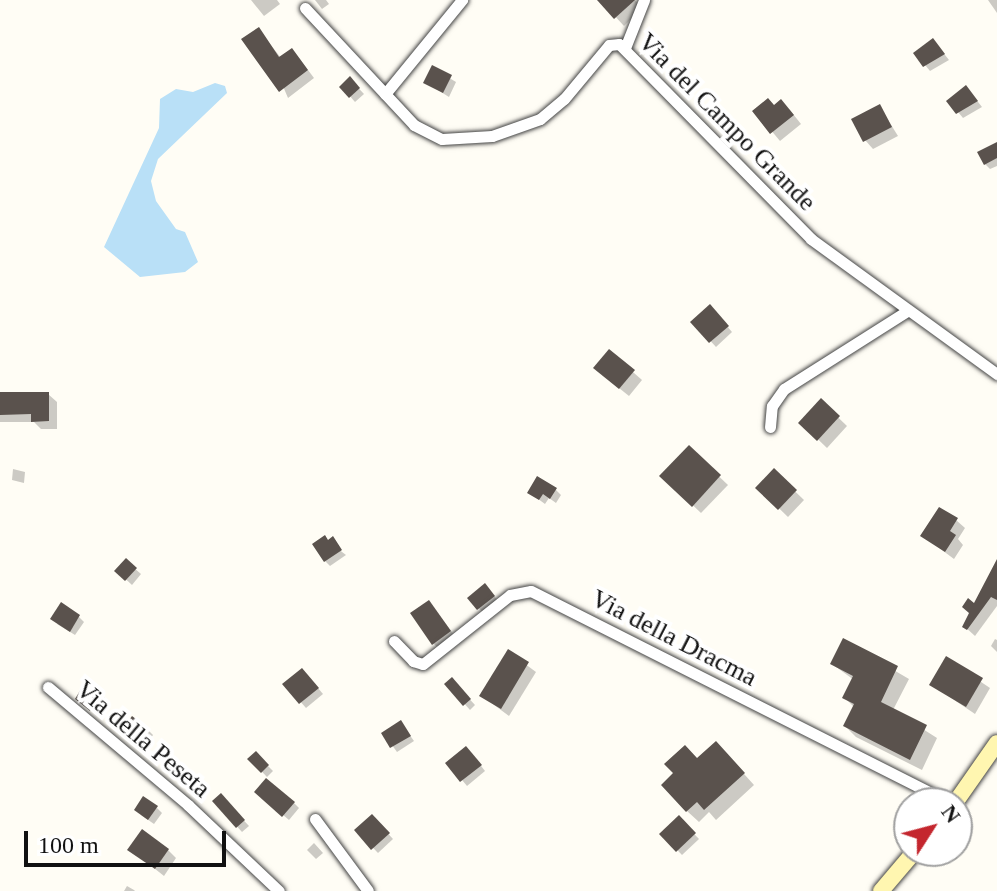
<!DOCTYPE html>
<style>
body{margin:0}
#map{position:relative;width:997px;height:891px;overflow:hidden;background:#fffdf5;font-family:"Times New Roman",serif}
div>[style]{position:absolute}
.water>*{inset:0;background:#b9e0f7}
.shadow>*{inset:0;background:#0003}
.building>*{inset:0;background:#5a524d}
.roads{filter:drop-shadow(0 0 2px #444) drop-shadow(0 0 2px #444)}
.street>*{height:11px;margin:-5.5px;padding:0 5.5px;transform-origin:5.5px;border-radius:5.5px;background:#fff}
.secondary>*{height:16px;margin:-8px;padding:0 8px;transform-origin:8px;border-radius:8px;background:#fff6b0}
span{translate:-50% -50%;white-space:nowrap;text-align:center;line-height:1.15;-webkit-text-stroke:8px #fff;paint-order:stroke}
.street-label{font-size:26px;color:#111}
.north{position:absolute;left:893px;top:787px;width:80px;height:80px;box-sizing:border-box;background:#fff;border:2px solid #a0a0a0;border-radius:50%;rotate:54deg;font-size:22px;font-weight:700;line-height:32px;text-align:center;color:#111}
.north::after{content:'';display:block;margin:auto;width:28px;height:36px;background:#c4262e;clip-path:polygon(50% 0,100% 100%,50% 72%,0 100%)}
.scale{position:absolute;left:24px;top:831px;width:202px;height:36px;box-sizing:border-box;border:4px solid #111;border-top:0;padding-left:10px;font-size:24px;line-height:28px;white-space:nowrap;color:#111;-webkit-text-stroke:6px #fff;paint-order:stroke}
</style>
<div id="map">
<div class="water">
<div style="clip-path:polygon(215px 83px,225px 86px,227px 93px,158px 159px,151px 181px,156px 201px,176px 229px,185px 232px,198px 262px,185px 272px,140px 277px,104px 247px,159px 128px,160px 99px,176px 89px,193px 92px)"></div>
</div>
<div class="shadow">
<div style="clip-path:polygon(251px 0,277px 0,280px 4px,264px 16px)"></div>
<div style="clip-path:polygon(315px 0,326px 0,329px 4px,322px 9px)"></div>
<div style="clip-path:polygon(600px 0,635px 0,642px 8px,624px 26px)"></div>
<div style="clip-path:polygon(988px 0,997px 0,997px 13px)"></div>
<div style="clip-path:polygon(259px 30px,281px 58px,299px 58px,314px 78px,288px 98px)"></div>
<div style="clip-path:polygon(938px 46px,949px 60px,930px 71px,916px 54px)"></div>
<div style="clip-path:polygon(433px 68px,456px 82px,449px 97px,425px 82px)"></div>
<div style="clip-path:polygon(350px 79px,364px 94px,355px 102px,342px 87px)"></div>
<div style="clip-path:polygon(971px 93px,982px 107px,963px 118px,949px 101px)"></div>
<div style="clip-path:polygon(774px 107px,789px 109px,801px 124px,780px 141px,755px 111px)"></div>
<div style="clip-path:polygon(880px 107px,898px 136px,873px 149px,865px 140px)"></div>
<div style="clip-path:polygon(997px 144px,997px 166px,990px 169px,985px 164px)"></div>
<div style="clip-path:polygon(715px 312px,732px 332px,716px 347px,693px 322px)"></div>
<div style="clip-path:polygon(609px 351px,642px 380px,629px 396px,604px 376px)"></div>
<div style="clip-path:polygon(0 394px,48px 394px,57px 402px,57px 429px,41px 429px,34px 422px,0 422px)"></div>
<div style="clip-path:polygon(821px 401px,847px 426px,827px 448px,801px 423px)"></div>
<div style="clip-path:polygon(689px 448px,728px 485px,701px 513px,662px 476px)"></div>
<div style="clip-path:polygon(13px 469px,25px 472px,24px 483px,12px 480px)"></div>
<div style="clip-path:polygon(774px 471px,804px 500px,788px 517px,758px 488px)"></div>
<div style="clip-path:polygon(556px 490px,561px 495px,556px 503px,549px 498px,545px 504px,530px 493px)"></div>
<div style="clip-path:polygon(956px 520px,965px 528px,958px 539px,963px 545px,954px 559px,923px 536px)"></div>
<div style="clip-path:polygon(329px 542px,346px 555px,330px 566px,325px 561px)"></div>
<div style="clip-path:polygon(126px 561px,141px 574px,132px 585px,117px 571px)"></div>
<div style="clip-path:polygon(997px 578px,997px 606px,975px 636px,964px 626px)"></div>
<div style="clip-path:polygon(490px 591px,499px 602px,484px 614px,470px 598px)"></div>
<div style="clip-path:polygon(429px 602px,458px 640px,442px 652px,434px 644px)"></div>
<div style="clip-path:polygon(79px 617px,84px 622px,75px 635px,57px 624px)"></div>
<div style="clip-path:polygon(995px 639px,997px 640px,997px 652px,991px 646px)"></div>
<div style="clip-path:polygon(844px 641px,909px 679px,893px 710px,937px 738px,922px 770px,856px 737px,845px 726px,854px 707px,845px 698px,854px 680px,832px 664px)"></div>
<div style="clip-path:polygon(509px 652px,536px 672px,509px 716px,482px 696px)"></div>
<div style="clip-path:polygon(947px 659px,990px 688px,975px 714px,932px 685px)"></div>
<div style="clip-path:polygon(307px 675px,323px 694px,306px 708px,285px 684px)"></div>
<div style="clip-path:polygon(452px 680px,475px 705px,470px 710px,447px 684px)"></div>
<div style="clip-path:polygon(100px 693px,105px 698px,96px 714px,83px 704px)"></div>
<div style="clip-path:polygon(401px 723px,414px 741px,397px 752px,384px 734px)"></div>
<div style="clip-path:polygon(148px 730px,153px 735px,143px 749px,127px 738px)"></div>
<div style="clip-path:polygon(471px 753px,485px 771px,467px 786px,448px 763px)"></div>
<div style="clip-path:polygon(256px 754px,273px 771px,267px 777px,250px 759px)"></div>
<div style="clip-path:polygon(727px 755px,754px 785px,716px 820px,709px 812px,699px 822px,687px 811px,698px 760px)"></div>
<div style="clip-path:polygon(221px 796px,249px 826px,242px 832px,214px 801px)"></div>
<div style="clip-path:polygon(262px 797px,294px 803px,299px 808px,289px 820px)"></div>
<div style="clip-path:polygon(157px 808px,162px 813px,154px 824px,141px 815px)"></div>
<div style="clip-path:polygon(372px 816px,393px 839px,378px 853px,356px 830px)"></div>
<div style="clip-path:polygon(679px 818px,699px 839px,682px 855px,662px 834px)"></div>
<div style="clip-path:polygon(314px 843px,323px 853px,316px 859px,307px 850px)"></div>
<div style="clip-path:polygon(130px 849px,168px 850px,176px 858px,164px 876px)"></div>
<div style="clip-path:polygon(127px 886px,134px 890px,135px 891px,124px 891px)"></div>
</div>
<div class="building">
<div style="clip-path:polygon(597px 0,635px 0,614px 19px)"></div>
<div style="clip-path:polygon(259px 27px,279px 57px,292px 48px,308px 70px,279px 92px,241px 39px)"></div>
<div style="clip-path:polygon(933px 38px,945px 54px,923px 67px,913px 53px)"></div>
<div style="clip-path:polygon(432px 65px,452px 75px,443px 93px,423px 83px)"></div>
<div style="clip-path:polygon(350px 76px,360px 88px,349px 98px,339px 87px)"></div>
<div style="clip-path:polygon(966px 85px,978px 101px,956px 114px,946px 101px)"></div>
<div style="clip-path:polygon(768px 98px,774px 105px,781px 99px,794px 115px,770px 134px,752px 111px)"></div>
<div style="clip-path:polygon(880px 104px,892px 127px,863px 142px,851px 119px)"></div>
<div style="clip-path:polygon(997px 142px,997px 158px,984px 165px,977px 152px)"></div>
<div style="clip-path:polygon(710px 304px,729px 326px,709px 343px,690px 322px)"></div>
<div style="clip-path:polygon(609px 349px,635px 370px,619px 389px,593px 368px)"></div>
<div style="clip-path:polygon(0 392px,49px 392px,49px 421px,31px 422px,31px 414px,0 415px)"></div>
<div style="clip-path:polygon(821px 398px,840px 416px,817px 441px,798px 423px)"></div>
<div style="clip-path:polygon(689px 445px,721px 475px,692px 507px,659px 476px)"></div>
<div style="clip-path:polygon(774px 468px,797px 490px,778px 510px,755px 488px)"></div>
<div style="clip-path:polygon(537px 476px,557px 488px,550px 499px,543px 494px,539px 500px,527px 493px)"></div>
<div style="clip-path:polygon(939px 507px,958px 518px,950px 531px,956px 535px,945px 552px,920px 536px)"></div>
<div style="clip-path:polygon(325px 535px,328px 540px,333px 536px,342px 550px,324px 562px,312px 544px)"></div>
<div style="clip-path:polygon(126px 558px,137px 568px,125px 581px,114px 571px)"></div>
<div style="clip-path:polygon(997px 559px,997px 600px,991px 597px,967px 630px,962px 627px,969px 613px,962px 607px,968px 598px,974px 603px)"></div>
<div style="clip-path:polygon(485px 583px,495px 596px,477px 610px,467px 598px)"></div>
<div style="clip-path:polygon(429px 600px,451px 631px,432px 645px,410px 613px)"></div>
<div style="clip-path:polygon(61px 602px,80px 615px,70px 632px,50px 619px)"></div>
<div style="clip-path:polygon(843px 638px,898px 666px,881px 702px,927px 725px,910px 760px,843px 726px,854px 704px,842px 698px,853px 676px,830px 664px)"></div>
<div style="clip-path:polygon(508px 649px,529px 662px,501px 709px,479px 696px)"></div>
<div style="clip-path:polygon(946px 656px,983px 678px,966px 707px,929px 685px)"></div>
<div style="clip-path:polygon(302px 668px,319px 688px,299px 704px,282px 684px)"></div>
<div style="clip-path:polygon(452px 677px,471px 699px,463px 706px,444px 684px)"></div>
<div style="clip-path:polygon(85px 682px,101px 691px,90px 711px,75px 699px)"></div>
<div style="clip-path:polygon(132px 716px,149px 729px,137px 746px,120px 733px)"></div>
<div style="clip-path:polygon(401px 720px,411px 736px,390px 748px,381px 733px)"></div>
<div style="clip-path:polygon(716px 741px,745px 773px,704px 810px,697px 802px,686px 812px,661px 785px,673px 773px,664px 764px,685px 745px,697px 758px)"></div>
<div style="clip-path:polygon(466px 746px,482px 765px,460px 782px,445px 763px)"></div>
<div style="clip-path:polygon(256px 751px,269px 765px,261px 773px,247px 759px)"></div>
<div style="clip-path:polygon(266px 778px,295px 802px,282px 817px,254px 792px)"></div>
<div style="clip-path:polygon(221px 793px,245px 820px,236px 828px,212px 801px)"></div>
<div style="clip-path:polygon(143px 796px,158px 806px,148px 820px,134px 810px)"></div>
<div style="clip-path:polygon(372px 814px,390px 833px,371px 850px,354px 830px)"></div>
<div style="clip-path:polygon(679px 815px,696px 833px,676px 852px,659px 834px)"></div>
<div style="clip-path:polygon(142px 829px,169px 849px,155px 869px,127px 850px)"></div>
</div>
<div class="roads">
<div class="street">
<div style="left:305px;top:8px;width:160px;rotate:47deg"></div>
<div style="left:414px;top:125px;width:31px;rotate:27deg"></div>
<div style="left:442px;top:139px;width:50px;rotate:-3.4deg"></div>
<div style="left:492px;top:136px;width:51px;rotate:-19.5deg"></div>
<div style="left:540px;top:119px;width:31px;rotate:-40deg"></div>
<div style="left:564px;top:99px;width:70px;rotate:-50.2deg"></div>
<div style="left:609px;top:45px;width:10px;rotate:-6deg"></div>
<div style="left:619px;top:44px;width:274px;rotate:45.4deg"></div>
<div style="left:811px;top:239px;width:230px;rotate:36deg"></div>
<div style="left:625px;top:48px;width:52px;rotate:-68.4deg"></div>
<div style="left:385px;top:94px;width:122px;rotate:-50.7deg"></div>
<div style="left:770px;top:427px;width:21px;rotate:-85deg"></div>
<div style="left:772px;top:406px;width:21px;rotate:-55deg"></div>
<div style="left:784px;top:389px;width:146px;rotate:-32.4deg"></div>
<div style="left:394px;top:641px;width:28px;rotate:46deg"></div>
<div style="left:413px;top:661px;width:10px;rotate:17deg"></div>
<div style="left:423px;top:664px;width:111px;rotate:-38.4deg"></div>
<div style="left:510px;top:595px;width:21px;rotate:-11deg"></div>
<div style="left:531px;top:591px;width:470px;rotate:26.8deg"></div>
<div style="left:48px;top:687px;width:183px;rotate:40.1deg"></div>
<div style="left:188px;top:805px;width:125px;rotate:43.4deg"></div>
<div style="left:315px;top:819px;width:89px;rotate:53.6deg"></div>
</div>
<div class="secondary">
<div style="left:955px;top:803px;width:73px;rotate:-55deg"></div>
<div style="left:881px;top:891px;width:52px;rotate:-49.6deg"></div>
</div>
</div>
<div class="street-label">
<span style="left:727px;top:122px;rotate:45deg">Via del Campo Grande</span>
<span style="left:674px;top:638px;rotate:27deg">Via della Dracma</span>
<span style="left:143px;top:739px;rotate:40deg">Via della Peseta</span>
</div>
<div class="north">N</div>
<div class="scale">100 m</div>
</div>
